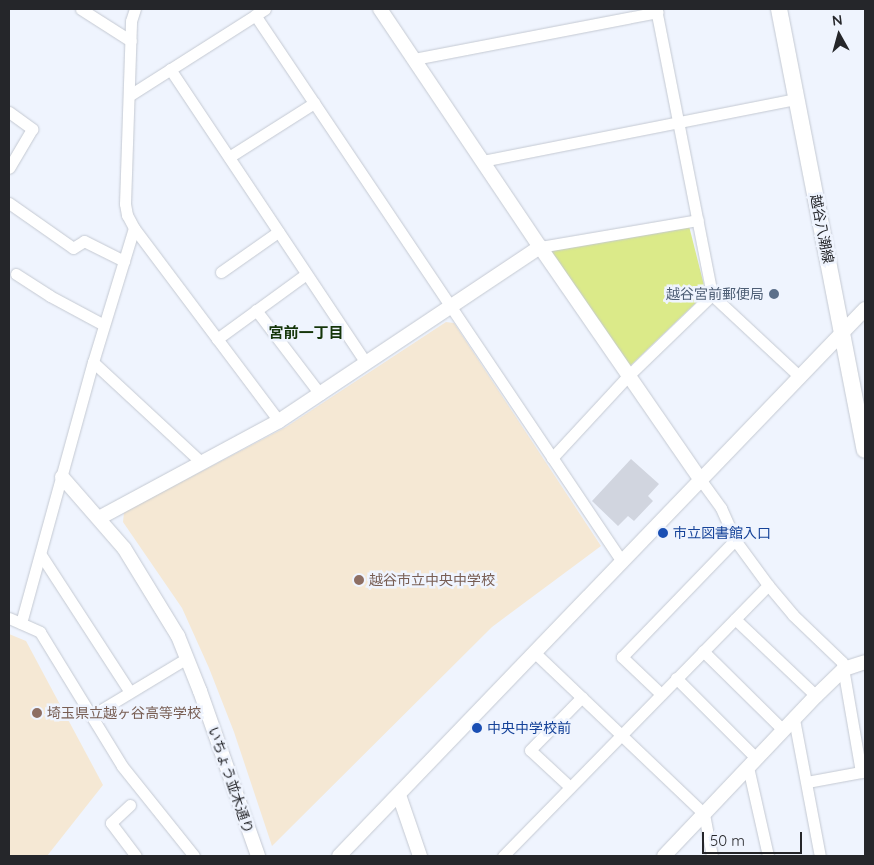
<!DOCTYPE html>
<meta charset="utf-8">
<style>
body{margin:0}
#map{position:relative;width:874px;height:865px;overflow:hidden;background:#eff4fe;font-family:Quicksand,"Noto Sans JP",sans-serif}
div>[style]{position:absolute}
.education>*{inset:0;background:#f5e8d4}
.green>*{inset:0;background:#dbea89}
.building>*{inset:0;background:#d1d5df}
.roads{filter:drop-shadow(0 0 1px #c4c9d2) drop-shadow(0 0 1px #c4c9d2)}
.minor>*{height:11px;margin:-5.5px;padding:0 5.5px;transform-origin:5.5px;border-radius:5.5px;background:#fff}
.tertiary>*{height:14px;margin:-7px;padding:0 7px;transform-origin:7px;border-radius:7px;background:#fff}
.secondary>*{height:16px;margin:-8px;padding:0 8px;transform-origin:8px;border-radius:8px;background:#fff}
.dots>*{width:14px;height:14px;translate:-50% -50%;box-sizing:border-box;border:2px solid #eff4fe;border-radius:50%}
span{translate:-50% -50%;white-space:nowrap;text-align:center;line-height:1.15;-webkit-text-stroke:5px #eff4fe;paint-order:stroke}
.street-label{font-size:14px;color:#25262a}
.service-label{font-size:14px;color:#4e5e75}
.right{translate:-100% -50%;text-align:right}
.transit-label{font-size:14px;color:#164399}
.left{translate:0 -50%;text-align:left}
.education-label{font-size:14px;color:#785e54}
.neighbourhood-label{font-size:15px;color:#15360a;font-weight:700}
.frame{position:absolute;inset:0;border:10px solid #25262a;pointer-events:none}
.north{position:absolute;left:814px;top:10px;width:50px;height:50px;-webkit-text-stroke:4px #eff4fe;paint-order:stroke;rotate:353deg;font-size:14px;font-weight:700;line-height:20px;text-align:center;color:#25262a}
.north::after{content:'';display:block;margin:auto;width:18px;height:22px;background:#25262a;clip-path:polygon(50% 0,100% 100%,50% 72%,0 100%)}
.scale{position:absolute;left:702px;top:832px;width:100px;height:22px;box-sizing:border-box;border:2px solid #25262a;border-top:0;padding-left:6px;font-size:15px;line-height:18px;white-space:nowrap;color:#25262a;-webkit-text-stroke:4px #eff4fe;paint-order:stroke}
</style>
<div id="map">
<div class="education">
<div style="clip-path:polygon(446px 322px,454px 323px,601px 546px,492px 627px,272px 846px,234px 732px,209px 668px,182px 608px,123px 522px,124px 512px,286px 427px)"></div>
<div style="clip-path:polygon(9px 634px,26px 641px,103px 785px,47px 856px,9px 856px)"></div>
</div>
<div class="green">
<div style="clip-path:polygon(689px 226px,706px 293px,629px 367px,548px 250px)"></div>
</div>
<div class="building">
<div style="clip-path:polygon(631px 459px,659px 484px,648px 496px,653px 501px,634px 521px,628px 516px,618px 526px,592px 501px)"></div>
</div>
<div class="roads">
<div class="minor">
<div style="left:81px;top:9px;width:59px;rotate:32.6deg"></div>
<div style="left:656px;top:9px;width:291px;rotate:78.9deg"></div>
<div style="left:712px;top:295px;width:120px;rotate:43deg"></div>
<div style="left:255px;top:15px;width:656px;rotate:56.12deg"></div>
<div style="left:414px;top:59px;width:248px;rotate:-10.9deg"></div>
<div style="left:170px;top:69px;width:353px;rotate:56.3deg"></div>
<div style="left:130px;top:95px;width:160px;rotate:-32.5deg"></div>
<div style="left:9px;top:112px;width:29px;rotate:36deg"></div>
<div style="left:32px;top:129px;width:45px;rotate:120.5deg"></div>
<div style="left:229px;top:157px;width:101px;rotate:-32.4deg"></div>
<div style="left:482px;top:161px;width:320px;rotate:-11.2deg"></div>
<div style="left:9px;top:203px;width:78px;rotate:35.1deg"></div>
<div style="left:73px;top:248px;width:13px;rotate:-32deg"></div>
<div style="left:84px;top:241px;width:45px;rotate:26.6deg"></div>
<div style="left:134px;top:228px;width:241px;rotate:53.1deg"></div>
<div style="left:540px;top:247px;width:160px;rotate:-9.7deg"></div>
<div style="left:221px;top:272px;width:70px;rotate:-35.1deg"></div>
<div style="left:16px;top:274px;width:40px;rotate:32.9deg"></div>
<div style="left:50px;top:296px;width:61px;rotate:28.2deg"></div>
<div style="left:256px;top:310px;width:106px;rotate:52.7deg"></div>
<div style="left:217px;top:339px;width:110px;rotate:-36.1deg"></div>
<div style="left:93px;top:362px;width:146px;rotate:42.8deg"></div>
<div style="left:552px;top:458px;width:112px;rotate:-47.2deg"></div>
<div style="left:628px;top:376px;width:117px;rotate:-44deg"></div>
<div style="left:700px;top:479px;width:36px;rotate:54deg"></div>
<div style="left:721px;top:508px;width:35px;rotate:66deg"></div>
<div style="left:735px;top:540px;width:56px;rotate:53.7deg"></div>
<div style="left:768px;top:585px;width:39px;rotate:50deg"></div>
<div style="left:793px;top:615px;width:68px;rotate:43.8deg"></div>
<div style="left:842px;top:662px;width:112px;rotate:80.2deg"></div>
<div style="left:861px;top:772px;width:55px;rotate:169.5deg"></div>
<div style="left:41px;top:555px;width:163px;rotate:57deg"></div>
<div style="left:9px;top:618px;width:34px;rotate:24deg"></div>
<div style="left:40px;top:632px;width:157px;rotate:58.5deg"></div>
<div style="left:122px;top:766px;width:115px;rotate:51.3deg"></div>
<div style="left:735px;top:619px;width:112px;rotate:43.5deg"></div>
<div style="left:21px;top:623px;width:271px;rotate:-74.6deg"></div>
<div style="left:93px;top:362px;width:140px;rotate:-73deg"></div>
<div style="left:134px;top:228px;width:15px;rotate:-118deg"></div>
<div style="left:127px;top:215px;width:11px;rotate:-100deg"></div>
<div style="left:125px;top:204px;width:183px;rotate:-88.1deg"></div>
<div style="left:131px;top:21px;width:13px;rotate:-72deg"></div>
<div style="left:703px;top:651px;width:112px;rotate:44.6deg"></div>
<div style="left:534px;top:652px;width:235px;rotate:43.6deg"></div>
<div style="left:704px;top:814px;width:43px;rotate:79.2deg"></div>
<div style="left:676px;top:678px;width:113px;rotate:45deg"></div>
<div style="left:661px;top:694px;width:54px;rotate:-136.5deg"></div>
<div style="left:622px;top:657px;width:163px;rotate:-46deg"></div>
<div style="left:91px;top:716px;width:112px;rotate:-31.1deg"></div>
<div style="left:794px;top:719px;width:139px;rotate:79.3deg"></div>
<div style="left:748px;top:767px;width:91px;rotate:77.3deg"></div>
<div style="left:570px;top:787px;width:54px;rotate:-137.2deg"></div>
<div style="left:530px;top:750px;width:74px;rotate:-45.5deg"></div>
<div style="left:130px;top:805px;width:26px;rotate:137deg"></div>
<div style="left:111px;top:823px;width:41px;rotate:52.9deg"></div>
<div style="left:503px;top:856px;width:379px;rotate:-45.6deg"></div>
</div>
<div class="tertiary">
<div style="left:380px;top:9px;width:287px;rotate:56.1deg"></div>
<div style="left:540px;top:247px;width:282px;rotate:55.4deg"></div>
<div style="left:62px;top:477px;width:94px;rotate:48.9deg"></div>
<div style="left:124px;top:548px;width:103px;rotate:58.5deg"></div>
<div style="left:178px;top:636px;width:59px;rotate:68.2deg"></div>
<div style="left:200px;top:691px;width:175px;rotate:70.6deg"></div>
<div style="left:99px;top:518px;width:204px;rotate:-28.3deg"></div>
<div style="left:279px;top:421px;width:314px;rotate:-33.7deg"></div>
<div style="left:399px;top:795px;width:65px;rotate:71deg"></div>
<div style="left:339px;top:856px;width:759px;rotate:-46.12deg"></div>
<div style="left:664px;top:856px;width:221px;rotate:-46.5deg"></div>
<div style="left:816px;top:696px;width:39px;rotate:-44deg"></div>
<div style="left:844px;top:669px;width:22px;rotate:-18deg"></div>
</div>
<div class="secondary">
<div style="left:779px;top:9px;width:449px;rotate:79deg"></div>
</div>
</div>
<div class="dots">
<div style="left:774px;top:294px;background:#5c6f8a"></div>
<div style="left:663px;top:533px;background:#1a4fb4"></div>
<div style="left:359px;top:580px;background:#8d6e63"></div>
<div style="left:37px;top:713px;background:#8d6e63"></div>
<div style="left:477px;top:728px;background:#1a4fb4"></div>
</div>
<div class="street-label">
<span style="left:822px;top:229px;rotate:79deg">越谷八潮線</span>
<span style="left:231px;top:780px;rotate:71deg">いちょう並木通り</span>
</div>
<div class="service-label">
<span class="right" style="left:764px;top:294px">越谷宮前郵便局</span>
</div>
<div class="transit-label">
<span class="left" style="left:673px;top:533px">市立図書館入口</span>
<span class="left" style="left:487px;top:728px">中央中学校前</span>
</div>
<div class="education-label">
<span class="left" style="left:369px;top:580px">越谷市立中央中学校</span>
<span class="left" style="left:47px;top:713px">埼玉県立越ヶ谷高等学校</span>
</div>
<div class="neighbourhood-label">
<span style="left:306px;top:333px">宮前一丁目</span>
</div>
<div class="frame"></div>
<div class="north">N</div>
<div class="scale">50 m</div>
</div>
